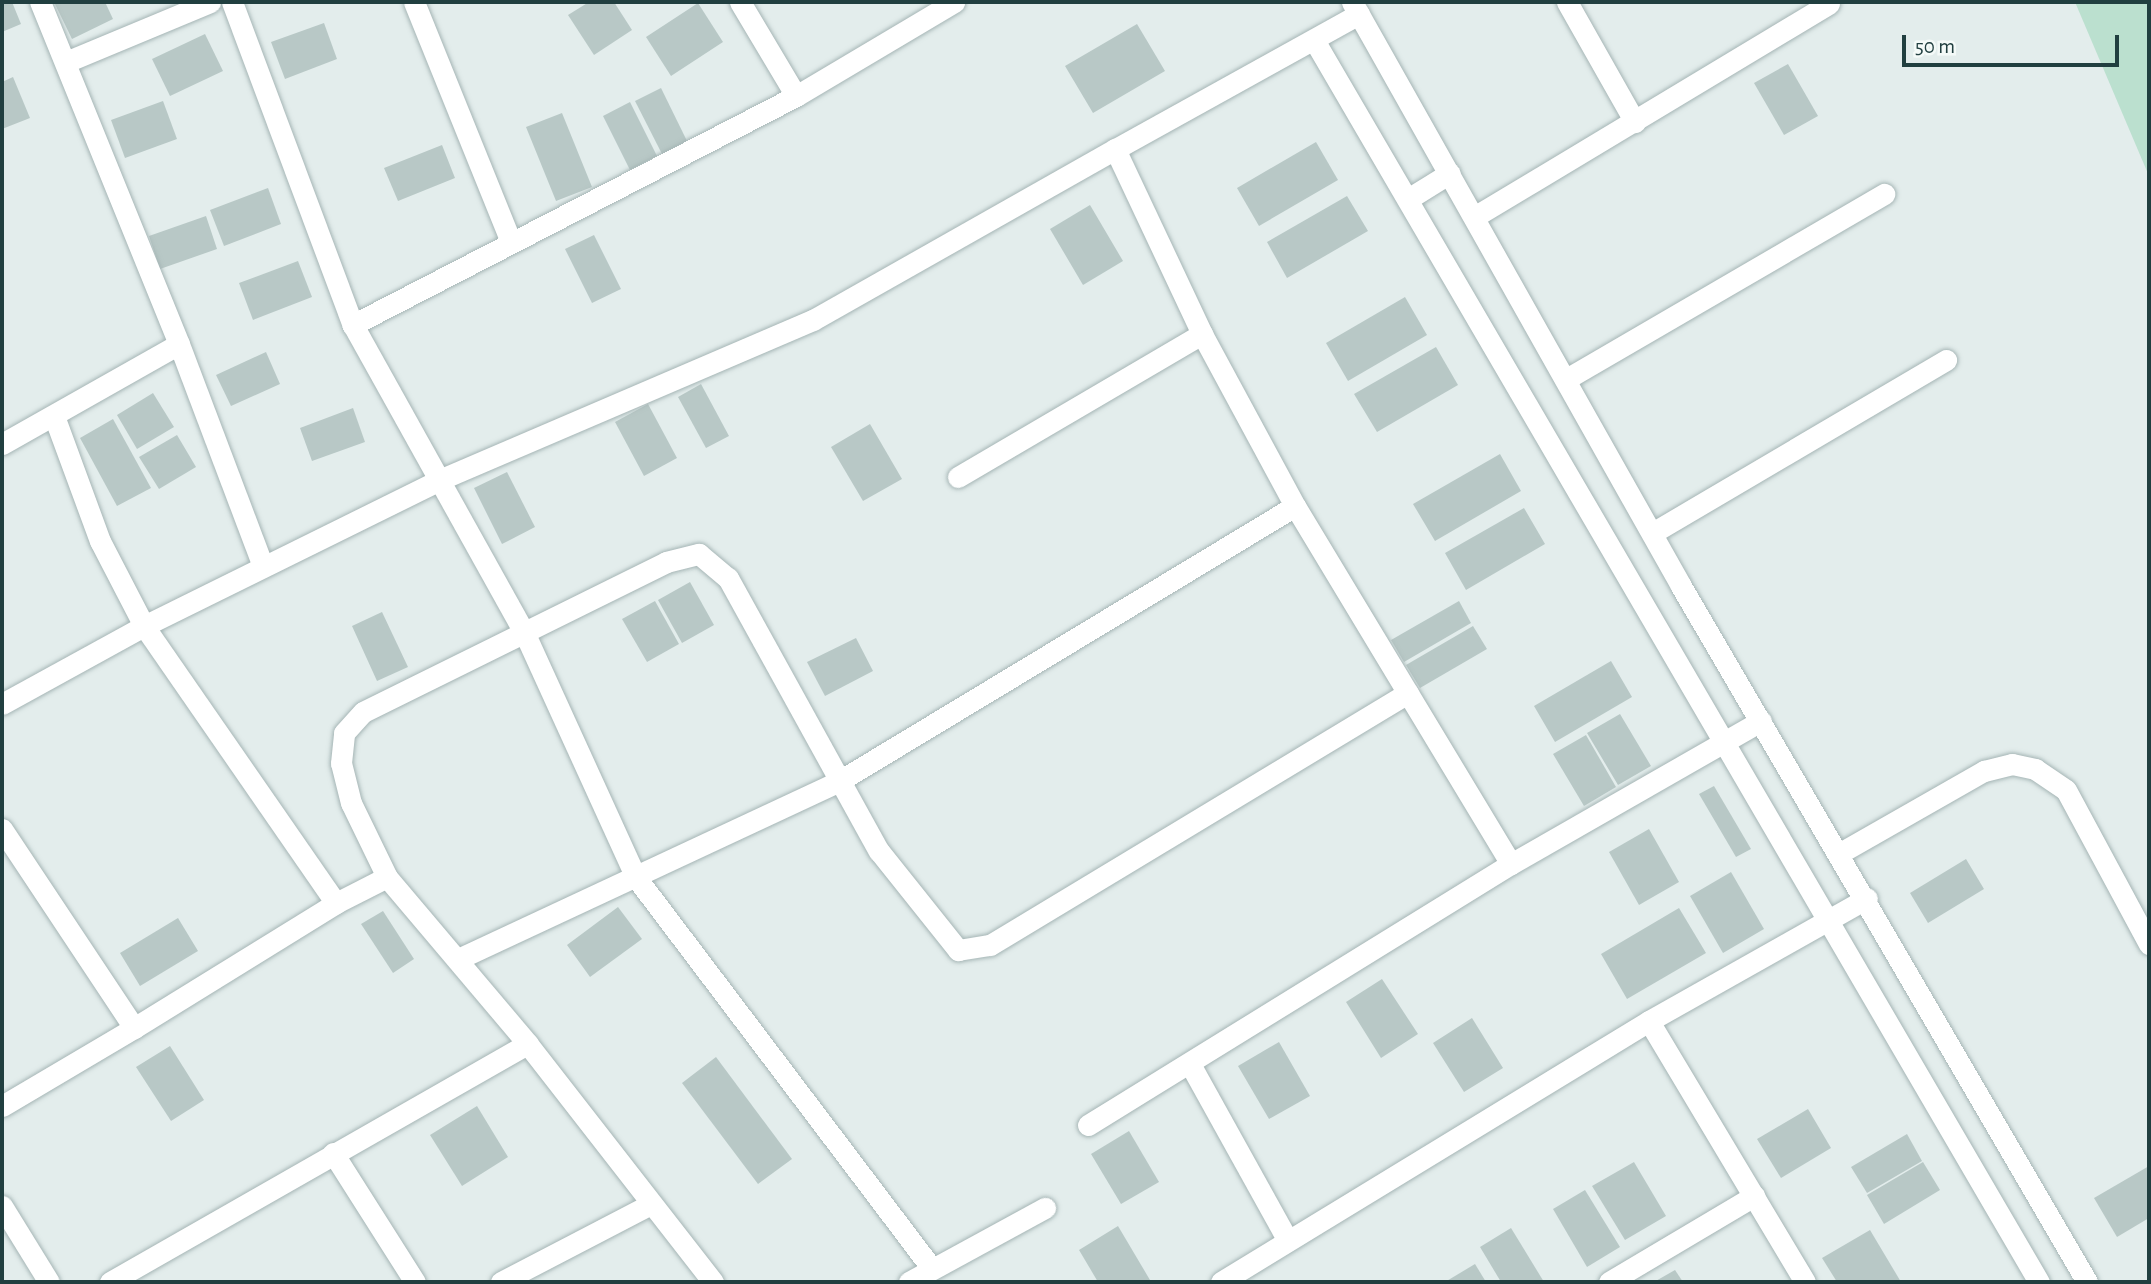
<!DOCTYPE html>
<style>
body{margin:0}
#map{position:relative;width:2151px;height:1284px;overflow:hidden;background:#e3edec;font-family:"Alegreya Sans",sans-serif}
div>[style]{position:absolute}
.green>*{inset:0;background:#bbe0cf}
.building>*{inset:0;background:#b8c8c6}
.roads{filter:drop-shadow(0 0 2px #a5b5b5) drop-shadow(0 0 2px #a5b5b5)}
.minor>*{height:21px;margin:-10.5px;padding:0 10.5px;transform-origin:10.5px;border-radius:10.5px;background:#fff}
span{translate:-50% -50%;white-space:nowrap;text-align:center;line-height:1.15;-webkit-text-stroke:6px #f4faf8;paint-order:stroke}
.frame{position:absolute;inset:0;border:4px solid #213f40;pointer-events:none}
.scale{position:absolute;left:1902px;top:35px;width:217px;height:32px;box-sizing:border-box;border:4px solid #213f40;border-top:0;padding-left:9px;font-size:21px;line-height:24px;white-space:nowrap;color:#213f40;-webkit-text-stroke:5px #f4faf8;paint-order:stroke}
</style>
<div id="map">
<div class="green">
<div style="clip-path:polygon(2075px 2px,2149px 2px,2149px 176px)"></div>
</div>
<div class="building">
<div style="clip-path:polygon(2px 2px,12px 2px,21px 24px,2px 32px)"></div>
<div style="clip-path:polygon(54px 2px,105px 2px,113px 19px,72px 39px)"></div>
<div style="clip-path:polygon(589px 2px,614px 2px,632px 30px,594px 55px,568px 15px)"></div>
<div style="clip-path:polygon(698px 3px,723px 42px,671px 76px,646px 37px)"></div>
<div style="clip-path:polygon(324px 23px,337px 59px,285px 79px,271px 42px)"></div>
<div style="clip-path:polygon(1137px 24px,1165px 71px,1093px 113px,1065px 66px)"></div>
<div style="clip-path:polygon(205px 34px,223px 71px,170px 96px,152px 59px)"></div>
<div style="clip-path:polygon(1788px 64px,1818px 116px,1784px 135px,1754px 83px)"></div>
<div style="clip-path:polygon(13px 77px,30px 118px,2px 129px,2px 82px)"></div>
<div style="clip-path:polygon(661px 88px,687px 141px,662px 154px,635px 101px)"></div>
<div style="clip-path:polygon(163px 101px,177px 139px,125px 158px,111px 120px)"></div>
<div style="clip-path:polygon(630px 102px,657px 156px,630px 170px,603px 116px)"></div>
<div style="clip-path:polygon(562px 113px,592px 187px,556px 201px,526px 127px)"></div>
<div style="clip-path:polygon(1316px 142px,1338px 180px,1259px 226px,1237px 188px)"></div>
<div style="clip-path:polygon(442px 145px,455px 178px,398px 201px,384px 168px)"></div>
<div style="clip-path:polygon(268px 188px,281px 224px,224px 246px,210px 210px)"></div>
<div style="clip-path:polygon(1347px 196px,1368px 231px,1287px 278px,1267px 242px)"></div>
<div style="clip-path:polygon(1090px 205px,1123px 261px,1083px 285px,1050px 229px)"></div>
<div style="clip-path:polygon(206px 216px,217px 249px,160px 269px,149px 236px)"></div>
<div style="clip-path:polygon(594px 235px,621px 289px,592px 303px,565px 249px)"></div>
<div style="clip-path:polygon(298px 261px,312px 297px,253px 320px,239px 283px)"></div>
<div style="clip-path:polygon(1405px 297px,1427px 335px,1348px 381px,1326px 343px)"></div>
<div style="clip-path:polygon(1436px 347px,1458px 385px,1377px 432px,1354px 394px)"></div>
<div style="clip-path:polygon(266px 352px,280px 384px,231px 406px,216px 375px)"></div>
<div style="clip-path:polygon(701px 384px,729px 436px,706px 448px,678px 397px)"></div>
<div style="clip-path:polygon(153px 393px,174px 427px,137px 449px,117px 415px)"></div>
<div style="clip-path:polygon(648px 404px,677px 458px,644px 476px,615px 422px)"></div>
<div style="clip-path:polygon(353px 408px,365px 442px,312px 461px,300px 428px)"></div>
<div style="clip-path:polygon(113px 419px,151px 488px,117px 506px,80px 438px)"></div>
<div style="clip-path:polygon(870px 424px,902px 479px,863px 501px,831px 447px)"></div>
<div style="clip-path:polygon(177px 435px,196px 467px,159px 489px,139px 457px)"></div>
<div style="clip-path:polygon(1500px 454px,1521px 491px,1435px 541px,1413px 504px)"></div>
<div style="clip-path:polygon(507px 472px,535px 527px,502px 544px,474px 488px)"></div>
<div style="clip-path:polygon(1524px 508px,1545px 544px,1466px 590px,1445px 553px)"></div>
<div style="clip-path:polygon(690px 582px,714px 625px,682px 643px,658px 600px)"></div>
<div style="clip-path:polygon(655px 601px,679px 644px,647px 662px,622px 619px)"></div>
<div style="clip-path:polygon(1459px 601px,1471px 623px,1404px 662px,1391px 640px)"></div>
<div style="clip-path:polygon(382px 612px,408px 667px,377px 681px,352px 626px)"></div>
<div style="clip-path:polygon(1473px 626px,1487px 649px,1420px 688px,1406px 665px)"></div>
<div style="clip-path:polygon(856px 638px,873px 671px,825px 696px,807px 662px)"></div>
<div style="clip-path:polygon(1611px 661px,1632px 697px,1555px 742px,1534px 706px)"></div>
<div style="clip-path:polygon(1620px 714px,1651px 766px,1618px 785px,1587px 733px)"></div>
<div style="clip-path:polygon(1586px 735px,1616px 787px,1584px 806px,1553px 754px)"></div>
<div style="clip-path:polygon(1714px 786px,1751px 849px,1736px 857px,1699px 794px)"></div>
<div style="clip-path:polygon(1649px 829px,1679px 882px,1639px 905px,1609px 852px)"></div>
<div style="clip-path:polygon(1966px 859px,1984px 889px,1928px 923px,1910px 893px)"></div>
<div style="clip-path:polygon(1731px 872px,1764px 929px,1723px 953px,1690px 896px)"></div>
<div style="clip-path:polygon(618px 907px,642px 939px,590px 977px,567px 945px)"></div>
<div style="clip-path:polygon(1679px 908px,1706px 953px,1627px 999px,1601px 954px)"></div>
<div style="clip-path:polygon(383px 911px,414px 959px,393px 973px,361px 924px)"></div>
<div style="clip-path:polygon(178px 918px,198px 951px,140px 986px,120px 953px)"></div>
<div style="clip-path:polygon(1382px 979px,1418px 1034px,1381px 1058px,1346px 1002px)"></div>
<div style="clip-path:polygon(1472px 1018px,1503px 1068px,1464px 1092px,1433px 1043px)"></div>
<div style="clip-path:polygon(1279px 1042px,1310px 1096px,1269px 1119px,1238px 1066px)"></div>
<div style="clip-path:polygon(170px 1046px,204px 1100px,171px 1121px,136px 1067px)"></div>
<div style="clip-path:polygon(716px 1057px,792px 1159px,758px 1184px,682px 1083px)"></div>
<div style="clip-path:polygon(477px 1106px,508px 1157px,462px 1186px,430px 1135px)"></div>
<div style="clip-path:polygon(1808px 1109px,1831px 1148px,1781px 1178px,1757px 1139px)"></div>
<div style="clip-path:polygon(1129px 1131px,1159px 1182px,1121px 1204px,1091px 1154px)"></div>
<div style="clip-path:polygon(1907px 1134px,1922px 1161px,1867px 1193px,1851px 1167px)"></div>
<div style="clip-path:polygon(1634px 1162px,1666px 1216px,1625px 1240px,1592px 1186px)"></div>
<div style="clip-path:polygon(1923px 1162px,1940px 1190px,1884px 1224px,1867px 1195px)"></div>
<div style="clip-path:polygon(2149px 1166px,2149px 1218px,2117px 1237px,2094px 1198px)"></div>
<div style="clip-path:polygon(1585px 1190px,1620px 1247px,1587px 1267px,1553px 1209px)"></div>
<div style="clip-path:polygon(1118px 1226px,1150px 1280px,1146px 1282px,1098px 1282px,1079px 1250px)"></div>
<div style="clip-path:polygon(1511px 1228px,1544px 1282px,1501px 1282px,1480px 1247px)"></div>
<div style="clip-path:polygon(1870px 1230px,1901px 1282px,1837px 1282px,1822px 1258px)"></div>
<div style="clip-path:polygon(1475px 1264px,1486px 1282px,1445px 1282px)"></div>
<div style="clip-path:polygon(1675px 1270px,1683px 1282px,1654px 1282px)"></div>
</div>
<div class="roads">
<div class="minor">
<div style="left:232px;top:2px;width:345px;rotate:69.5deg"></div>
<div style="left:414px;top:2px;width:259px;rotate:68deg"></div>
<div style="left:740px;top:2px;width:109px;rotate:59.2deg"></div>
<div style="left:796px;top:96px;width:184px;rotate:-30.7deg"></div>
<div style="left:1352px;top:2px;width:670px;rotate:60.6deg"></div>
<div style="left:1681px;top:586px;width:806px;rotate:59.74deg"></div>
<div style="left:1567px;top:2px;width:138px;rotate:60.5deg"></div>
<div style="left:1359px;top:14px;width:279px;rotate:151deg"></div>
<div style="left:1115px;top:149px;width:204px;rotate:64.8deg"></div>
<div style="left:1202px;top:334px;width:196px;rotate:61.6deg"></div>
<div style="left:1295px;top:506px;width:418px;rotate:58.9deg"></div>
<div style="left:1314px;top:40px;width:1438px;rotate:59.73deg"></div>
<div style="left:66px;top:62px;width:156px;rotate:-22.6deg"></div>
<div style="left:796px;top:96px;width:499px;rotate:152.7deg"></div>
<div style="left:353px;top:325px;width:351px;rotate:60.9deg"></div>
<div style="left:524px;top:632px;width:268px;rotate:65.5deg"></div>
<div style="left:635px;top:876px;width:492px;rotate:52.9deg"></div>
<div style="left:1408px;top:199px;width:49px;rotate:-31.8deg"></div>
<div style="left:1474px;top:217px;width:414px;rotate:-31deg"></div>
<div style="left:179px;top:344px;width:237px;rotate:69.3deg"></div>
<div style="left:1568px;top:378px;width:366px;rotate:-30.2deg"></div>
<div style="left:54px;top:416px;width:133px;rotate:69.8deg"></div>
<div style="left:100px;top:541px;width:96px;rotate:62.6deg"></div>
<div style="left:144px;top:626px;width:327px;rotate:-26.3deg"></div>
<div style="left:437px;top:481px;width:409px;rotate:-23.2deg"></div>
<div style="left:813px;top:320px;width:347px;rotate:-29.5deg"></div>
<div style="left:2px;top:444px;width:203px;rotate:-29.5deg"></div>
<div style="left:179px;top:344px;width:369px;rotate:-112.1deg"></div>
<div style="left:958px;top:477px;width:283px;rotate:-30.4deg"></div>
<div style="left:1654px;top:532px;width:339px;rotate:-30.5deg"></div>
<div style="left:2px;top:704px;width:162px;rotate:-28.8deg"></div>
<div style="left:144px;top:626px;width:337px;rotate:55.3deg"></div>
<div style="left:336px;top:903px;width:57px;rotate:-27deg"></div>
<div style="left:2px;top:829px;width:239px;rotate:56.4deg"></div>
<div style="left:134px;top:1028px;width:153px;rotate:149.4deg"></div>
<div style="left:1840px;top:853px;width:166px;rotate:-29.7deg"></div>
<div style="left:1984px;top:771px;width:29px;rotate:-14deg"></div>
<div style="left:2012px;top:764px;width:24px;rotate:12deg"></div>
<div style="left:2035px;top:769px;width:37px;rotate:34deg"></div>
<div style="left:2066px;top:790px;width:175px;rotate:61.7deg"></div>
<div style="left:458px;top:959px;width:417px;rotate:-25deg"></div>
<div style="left:836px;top:783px;width:536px;rotate:-31.11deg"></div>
<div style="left:134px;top:1028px;width:238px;rotate:-31.7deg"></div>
<div style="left:1190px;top:1064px;width:200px;rotate:61deg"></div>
<div style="left:1088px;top:1125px;width:497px;rotate:-31.7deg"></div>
<div style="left:1511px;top:864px;width:288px;rotate:-29.8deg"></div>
<div style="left:333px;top:1153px;width:153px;rotate:57.6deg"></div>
<div style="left:2px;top:1206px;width:89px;rotate:58.3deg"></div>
<div style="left:110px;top:1282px;width:481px;rotate:-29.7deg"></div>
<div style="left:501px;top:1282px;width:169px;rotate:-27.5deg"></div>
<div style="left:713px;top:1282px;width:301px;rotate:-127.9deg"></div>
<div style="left:528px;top:1044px;width:219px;rotate:-130.2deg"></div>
<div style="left:387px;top:877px;width:82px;rotate:-115.9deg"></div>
<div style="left:351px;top:803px;width:41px;rotate:-104deg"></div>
<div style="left:341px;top:763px;width:30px;rotate:-84deg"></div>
<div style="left:344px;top:733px;width:28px;rotate:-48deg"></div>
<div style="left:363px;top:712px;width:338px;rotate:-26.3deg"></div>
<div style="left:666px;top:562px;width:34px;rotate:-14deg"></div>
<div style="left:699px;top:554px;width:38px;rotate:40deg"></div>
<div style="left:728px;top:578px;width:312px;rotate:61.1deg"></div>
<div style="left:879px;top:851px;width:127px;rotate:51.4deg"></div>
<div style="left:958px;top:950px;width:32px;rotate:-9deg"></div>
<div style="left:990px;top:945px;width:488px;rotate:-31.1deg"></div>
<div style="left:909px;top:1282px;width:155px;rotate:-28.6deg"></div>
<div style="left:1221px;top:1282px;width:501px;rotate:-31.38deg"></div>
<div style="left:1609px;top:1282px;width:169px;rotate:-30.7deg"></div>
<div style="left:1805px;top:1282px;width:304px;rotate:-120.9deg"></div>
<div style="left:1649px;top:1021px;width:250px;rotate:-29.4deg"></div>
</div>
</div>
<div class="frame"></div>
<div class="scale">50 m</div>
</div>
